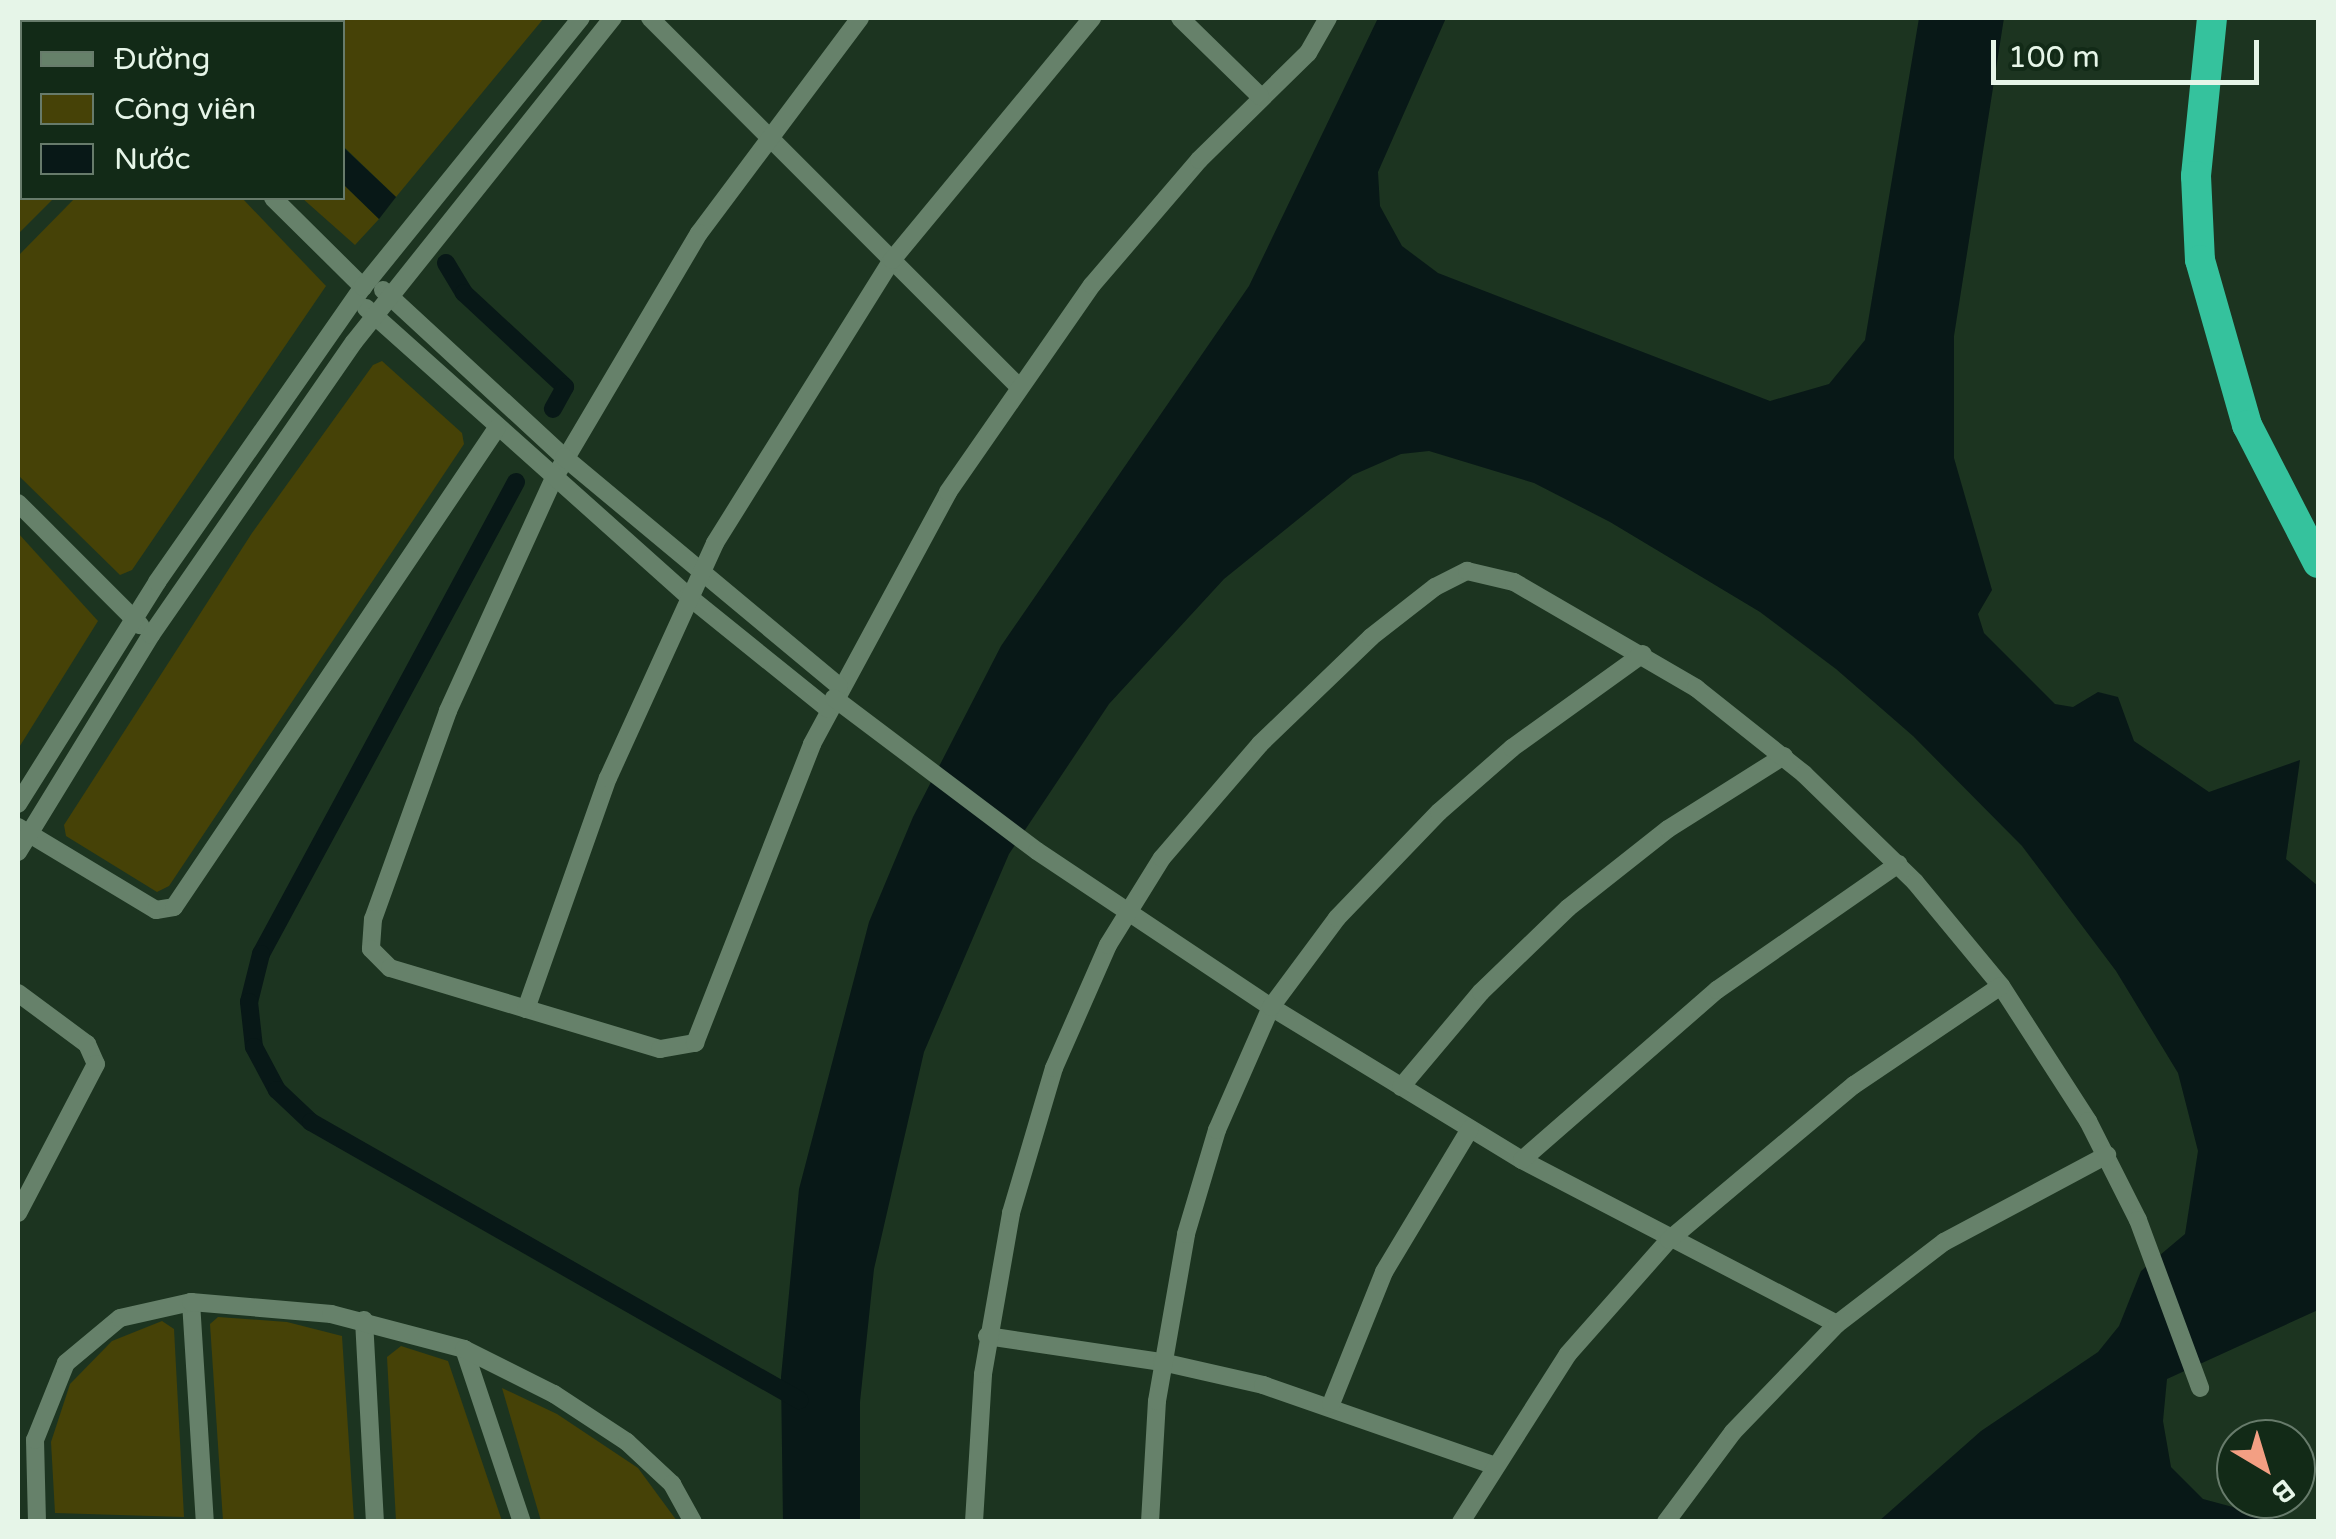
<!DOCTYPE html>
<meta charset="utf-8">
<style>
body{margin:0}
#map{position:relative;width:2336px;height:1539px;overflow:hidden;background:#1c3420;font-family:"Varela Round",sans-serif}
div>[style]{position:absolute}
.green>*{inset:0;background:#464207}
.water>*{inset:0;background:#081817}
.canal>*{height:18px;margin:-9px;padding:0 9px;transform-origin:9px;border-radius:9px;background:#081817}
.street>*{height:18px;margin:-9px;padding:0 9px;transform-origin:9px;border-radius:9px;background:#66816a}
.highway>*{height:30px;margin:-15px;padding:0 15px;transform-origin:15px;border-radius:15px;background:#35c29d}
span{translate:-50% -50%;white-space:nowrap;text-align:center;line-height:1.15;-webkit-text-stroke:8px #122a17;paint-order:stroke}
.frame{position:absolute;inset:0;border:20px solid #e6f5e8;pointer-events:none}
.legend{position:absolute;left:20px;top:20px;width:325px;height:180px;box-sizing:border-box;background:#122a17;border:2px solid #677b6b;margin:0;padding:12px 18px;list-style:none;font-size:30px;color:#e6f5e8}
.legend li{display:flex;align-items:center;gap:20px;height:50px}
.legend b{width:50px;border:2px solid #677b6b}
.north{position:absolute;left:2216px;top:1419px;width:100px;height:100px;box-sizing:border-box;background:#122a17;border:2px solid #677b6b;border-radius:50%;rotate:142deg;font-size:28px;font-weight:700;line-height:40px;text-align:center;color:#e6f5e8}
.north::after{content:'';display:block;margin:auto;width:35px;height:45px;background:#f39f83;clip-path:polygon(50% 0,100% 100%,50% 72%,0 100%)}
.scale{position:absolute;left:1991px;top:40px;width:268px;height:45px;box-sizing:border-box;border:5px solid #e6f5e8;border-top:0;padding-left:12px;font-size:30px;line-height:35px;white-space:nowrap;color:#e6f5e8;-webkit-text-stroke:8px #122a17;paint-order:stroke}
</style>
<div id="map">
<div class="green">
<div style="clip-path:polygon(253px 18px,544px 18px,396px 197px,343px 146px,342px 22px,249px 22px)"></div>
<div style="clip-path:polygon(22px 165px,22px 198px,54px 198px,18px 234px)"></div>
<div style="clip-path:polygon(343px 184px,379px 219px,355px 245px,302px 198px,342px 198px)"></div>
<div style="clip-path:polygon(75px 198px,242px 198px,326px 286px,132px 570px,120px 575px,18px 475px,18px 256px)"></div>
<div style="clip-path:polygon(382px 361px,462px 433px,464px 444px,169px 886px,157px 892px,66px 836px,64px 825px,252px 533px,373px 365px)"></div>
<div style="clip-path:polygon(18px 533px,98px 621px,18px 749px)"></div>
<div style="clip-path:polygon(218px 1317px,287px 1322px,342px 1336px,354px 1521px,223px 1521px,210px 1324px)"></div>
<div style="clip-path:polygon(162px 1321px,174px 1329px,184px 1517px,55px 1513px,51px 1442px,70px 1384px,112px 1341px)"></div>
<div style="clip-path:polygon(401px 1346px,448px 1361px,502px 1521px,396px 1521px,387px 1357px)"></div>
<div style="clip-path:polygon(502px 1388px,557px 1414px,638px 1468px,677px 1521px,541px 1521px)"></div>
</div>
<div class="water">
<div style="clip-path:polygon(1378px 18px,1446px 18px,1378px 172px,1380px 206px,1402px 246px,1438px 273px,1770px 401px,1829px 384px,1865px 340px,1919px 18px,2004px 18px,1954px 336px,1954px 458px,1992px 590px,1978px 614px,1984px 633px,2055px 704px,2073px 707px,2098px 692px,2118px 697px,2134px 741px,2209px 792px,2300px 760px,2286px 859px,2318px 886px,2318px 1310px,2167px 1379px,2163px 1421px,2171px 1467px,2203px 1499px,2285px 1521px,1879px 1521px,1981px 1431px,2098px 1352px,2119px 1326px,2141px 1271px,2185px 1234px,2198px 1151px,2178px 1073px,2116px 971px,2022px 846px,1913px 736px,1836px 669px,1760px 612px,1610px 522px,1534px 483px,1429px 451px,1401px 454px,1353px 475px,1224px 579px,1109px 704px,1009px 854px,924px 1052px,874px 1269px,860px 1402px,860px 1521px,783px 1522px,781px 1377px,799px 1189px,869px 922px,913px 817px,1001px 646px,1249px 286px)"></div>
<div style="clip-path:polygon(342px 146px,396px 197px,379px 219px,343px 184px)"></div>
</div>
<div class="canal">
<div style="left:446px;top:263px;width:35px;rotate:59deg"></div>
<div style="left:464px;top:293px;width:138px;rotate:42.9deg"></div>
<div style="left:565px;top:387px;width:25px;rotate:119deg"></div>
<div style="left:516px;top:482px;width:536px;rotate:118.38deg"></div>
<div style="left:261px;top:954px;width:49px;rotate:104deg"></div>
<div style="left:249px;top:1002px;width:45px;rotate:83.7deg"></div>
<div style="left:254px;top:1047px;width:49px;rotate:61.9deg"></div>
<div style="left:277px;top:1090px;width:47px;rotate:43.3deg"></div>
<div style="left:311px;top:1122px;width:562px;rotate:29.67deg"></div>
</div>
<div class="street">
<div style="left:92px;top:18px;width:6px;rotate:39deg"></div>
<div style="left:650px;top:18px;width:519px;rotate:45deg"></div>
<div style="left:860px;top:18px;width:269px;rotate:126.8deg"></div>
<div style="left:699px;top:233px;width:285px;rotate:120.6deg"></div>
<div style="left:554px;top:478px;width:256px;rotate:114.5deg"></div>
<div style="left:448px;top:711px;width:221px;rotate:109.8deg"></div>
<div style="left:373px;top:919px;width:30px;rotate:94deg"></div>
<div style="left:371px;top:949px;width:27px;rotate:45deg"></div>
<div style="left:390px;top:968px;width:282px;rotate:16.7deg"></div>
<div style="left:660px;top:1049px;width:36px;rotate:-10deg"></div>
<div style="left:695px;top:1043px;width:321px;rotate:-68.6deg"></div>
<div style="left:812px;top:744px;width:286px;rotate:-61.6deg"></div>
<div style="left:948px;top:492px;width:252px;rotate:-55.2deg"></div>
<div style="left:1092px;top:285px;width:165px;rotate:-49.4deg"></div>
<div style="left:1199px;top:160px;width:153px;rotate:-44.5deg"></div>
<div style="left:1308px;top:53px;width:40px;rotate:-60.3deg"></div>
<div style="left:1180px;top:18px;width:112px;rotate:44.3deg"></div>
<div style="left:18px;top:142px;width:6px;rotate:-51deg"></div>
<div style="left:273px;top:198px;width:127px;rotate:44.7deg"></div>
<div style="left:383px;top:290px;width:246px;rotate:42.7deg"></div>
<div style="left:564px;top:457px;width:358px;rotate:39.8deg"></div>
<div style="left:366px;top:308px;width:432px;rotate:41.8deg"></div>
<div style="left:688px;top:596px;width:180px;rotate:38.9deg"></div>
<div style="left:18px;top:503px;width:173px;rotate:45deg"></div>
<div style="left:834px;top:698px;width:254px;rotate:37deg"></div>
<div style="left:1037px;top:851px;width:281px;rotate:33.7deg"></div>
<div style="left:1271px;top:1007px;width:294px;rotate:31.4deg"></div>
<div style="left:1522px;top:1160px;width:355px;rotate:27.5deg"></div>
<div style="left:18px;top:804px;width:262px;rotate:-57.9deg"></div>
<div style="left:157px;top:582px;width:360px;rotate:-55.1deg"></div>
<div style="left:363px;top:287px;width:346px;rotate:-51deg"></div>
<div style="left:18px;top:827px;width:161px;rotate:31deg"></div>
<div style="left:156px;top:910px;width:18px;rotate:-9deg"></div>
<div style="left:174px;top:907px;width:578px;rotate:-56.01deg"></div>
<div style="left:18px;top:852px;width:255px;rotate:-58.5deg"></div>
<div style="left:151px;top:635px;width:356px;rotate:-55.3deg"></div>
<div style="left:354px;top:342px;width:415px;rotate:-51.4deg"></div>
<div style="left:18px;top:993px;width:86px;rotate:36.5deg"></div>
<div style="left:87px;top:1044px;width:22px;rotate:66deg"></div>
<div style="left:96px;top:1064px;width:168px;rotate:117.6deg"></div>
<div style="left:526px;top:1009px;width:245px;rotate:-70.5deg"></div>
<div style="left:608px;top:778px;width:258px;rotate:-65.5deg"></div>
<div style="left:715px;top:543px;width:334px;rotate:-58deg"></div>
<div style="left:892px;top:260px;width:314px;rotate:-50.4deg"></div>
<div style="left:1401px;top:1087px;width:124px;rotate:-49.9deg"></div>
<div style="left:1481px;top:992px;width:121px;rotate:-44deg"></div>
<div style="left:1568px;top:908px;width:127px;rotate:-38.3deg"></div>
<div style="left:1668px;top:829px;width:137px;rotate:-32.2deg"></div>
<div style="left:1522px;top:1160px;width:259px;rotate:-41.1deg"></div>
<div style="left:1717px;top:990px;width:221px;rotate:-34.8deg"></div>
<div style="left:191px;top:1302px;width:220px;rotate:86.4deg"></div>
<div style="left:364px;top:1320px;width:202px;rotate:86.9deg"></div>
<div style="left:987px;top:1336px;width:177px;rotate:8.5deg"></div>
<div style="left:1162px;top:1362px;width:104px;rotate:12.8deg"></div>
<div style="left:1263px;top:1385px;width:244px;rotate:19.2deg"></div>
<div style="left:464px;top:1349px;width:182px;rotate:71.5deg"></div>
<div style="left:1331px;top:1404px;width:142px;rotate:-68.1deg"></div>
<div style="left:1384px;top:1272px;width:167px;rotate:-59deg"></div>
<div style="left:37px;top:1522px;width:82px;rotate:-91.4deg"></div>
<div style="left:35px;top:1440px;width:83px;rotate:-68.1deg"></div>
<div style="left:66px;top:1363px;width:70px;rotate:-39.8deg"></div>
<div style="left:120px;top:1318px;width:73px;rotate:-12.7deg"></div>
<div style="left:191px;top:1302px;width:141px;rotate:4.9deg"></div>
<div style="left:331px;top:1314px;width:138px;rotate:14.7deg"></div>
<div style="left:464px;top:1349px;width:101px;rotate:26.6deg"></div>
<div style="left:554px;top:1394px;width:87px;rotate:33.3deg"></div>
<div style="left:627px;top:1442px;width:62px;rotate:43deg"></div>
<div style="left:672px;top:1484px;width:43px;rotate:61.1deg"></div>
<div style="left:974px;top:1522px;width:148px;rotate:-86.5deg"></div>
<div style="left:983px;top:1374px;width:163px;rotate:-80.1deg"></div>
<div style="left:1011px;top:1213px;width:151px;rotate:-73.5deg"></div>
<div style="left:1054px;top:1068px;width:134px;rotate:-66.3deg"></div>
<div style="left:1108px;top:945px;width:102px;rotate:-58.2deg"></div>
<div style="left:1162px;top:858px;width:150px;rotate:-49.3deg"></div>
<div style="left:1260px;top:744px;width:154px;rotate:-43.9deg"></div>
<div style="left:1371px;top:637px;width:81px;rotate:-38deg"></div>
<div style="left:1435px;top:587px;width:36px;rotate:-27deg"></div>
<div style="left:1467px;top:571px;width:48px;rotate:13.2deg"></div>
<div style="left:1514px;top:582px;width:211px;rotate:30.2deg"></div>
<div style="left:1696px;top:688px;width:138px;rotate:38.5deg"></div>
<div style="left:1804px;top:774px;width:155px;rotate:44.2deg"></div>
<div style="left:1915px;top:882px;width:135px;rotate:50.4deg"></div>
<div style="left:2001px;top:986px;width:161px;rotate:57.2deg"></div>
<div style="left:2088px;top:1121px;width:111px;rotate:63.2deg"></div>
<div style="left:2138px;top:1220px;width:179px;rotate:69.7deg"></div>
<div style="left:1150px;top:1522px;width:121px;rotate:-86.7deg"></div>
<div style="left:1157px;top:1401px;width:169px;rotate:-80.1deg"></div>
<div style="left:1186px;top:1234px;width:109px;rotate:-73.4deg"></div>
<div style="left:1217px;top:1130px;width:134px;rotate:-66.3deg"></div>
<div style="left:1271px;top:1007px;width:111px;rotate:-53.4deg"></div>
<div style="left:1337px;top:918px;width:147px;rotate:-46.1deg"></div>
<div style="left:1439px;top:812px;width:97px;rotate:-41.2deg"></div>
<div style="left:1512px;top:748px;width:161px;rotate:-35.7deg"></div>
<div style="left:1461px;top:1522px;width:199px;rotate:-57.5deg"></div>
<div style="left:1568px;top:1354px;width:152px;rotate:-48.5deg"></div>
<div style="left:1669px;top:1240px;width:241px;rotate:-40deg"></div>
<div style="left:1854px;top:1085px;width:177px;rotate:-34deg"></div>
<div style="left:1666px;top:1522px;width:112px;rotate:-53.3deg"></div>
<div style="left:1733px;top:1432px;width:150px;rotate:-46.1deg"></div>
<div style="left:1837px;top:1324px;width:135px;rotate:-37.5deg"></div>
<div style="left:1944px;top:1242px;width:185px;rotate:-28.1deg"></div>
</div>
<div class="highway">
<div style="left:2212px;top:18px;width:159px;rotate:95.8deg"></div>
<div style="left:2196px;top:176px;width:84px;rotate:87.3deg"></div>
<div style="left:2200px;top:260px;width:172px;rotate:74.1deg"></div>
<div style="left:2247px;top:425px;width:155px;rotate:62.8deg"></div>
</div>
<div class="frame"></div>
<ul class="legend">
<li><b style="height:12px;background:#66816a"></b>Đường</li>
<li><b style="height:28px;background:#464207"></b>Công viên</li>
<li><b style="height:28px;background:#081817"></b>Nước</li>
</ul>
<div class="north">B</div>
<div class="scale">100 m</div>
</div>
